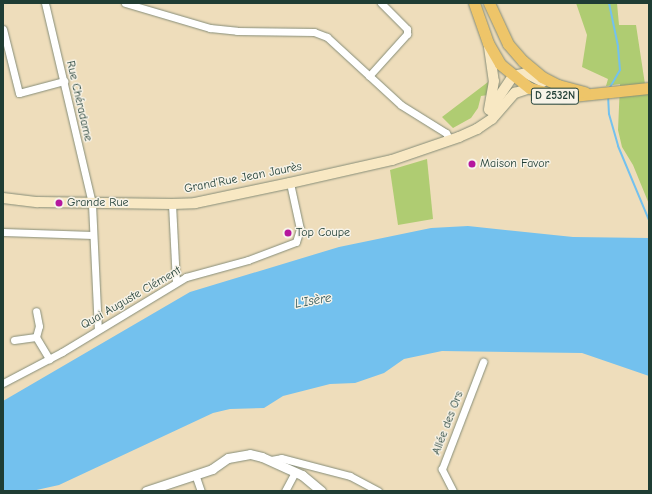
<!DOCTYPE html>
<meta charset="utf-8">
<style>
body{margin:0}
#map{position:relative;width:652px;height:494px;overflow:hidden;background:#edb;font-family:"Comic Neue",sans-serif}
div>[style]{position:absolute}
.green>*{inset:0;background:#afcc72}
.water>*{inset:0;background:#73c1ee}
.stream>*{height:2px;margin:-1px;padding:0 1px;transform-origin:1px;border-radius:1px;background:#73c1ee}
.roads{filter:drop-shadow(0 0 1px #868d78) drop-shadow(0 0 1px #868d78)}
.minor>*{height:7px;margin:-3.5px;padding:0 3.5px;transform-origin:3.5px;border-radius:3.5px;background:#fff}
.tertiary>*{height:9px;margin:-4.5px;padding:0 4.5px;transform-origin:4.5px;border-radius:4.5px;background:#fff}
.secondary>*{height:10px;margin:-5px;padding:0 5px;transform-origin:5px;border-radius:5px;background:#f8e8c3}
.primary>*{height:11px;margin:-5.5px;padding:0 5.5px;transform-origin:5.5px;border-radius:5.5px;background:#eec569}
.dots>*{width:11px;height:11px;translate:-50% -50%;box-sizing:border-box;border:2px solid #f7f3e8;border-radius:50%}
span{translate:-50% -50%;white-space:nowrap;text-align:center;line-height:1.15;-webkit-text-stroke:3px #f7f3e8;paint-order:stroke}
.shield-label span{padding:1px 3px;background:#f7f3e8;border:1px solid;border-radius:3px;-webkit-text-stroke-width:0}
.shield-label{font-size:11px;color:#1f3d34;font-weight:700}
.street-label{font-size:12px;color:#1f3d34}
.poi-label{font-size:12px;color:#1f3d34}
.left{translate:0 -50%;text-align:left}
.water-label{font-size:13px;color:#305759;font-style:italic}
.frame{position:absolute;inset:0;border:4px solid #1f3d34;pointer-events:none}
</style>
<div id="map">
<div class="green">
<div style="clip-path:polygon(576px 3px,617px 3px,619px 25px,636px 25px,646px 91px,649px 91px,649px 204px,633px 165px,622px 147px,618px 130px,620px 84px,606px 86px,608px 79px,582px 67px,587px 35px)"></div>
<div style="clip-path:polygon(488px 82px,488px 95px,481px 96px,478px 108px,471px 118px,453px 128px,442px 117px)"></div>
<div style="clip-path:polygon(427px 159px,433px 219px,398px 225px,390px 170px)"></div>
</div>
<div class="water">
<div style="clip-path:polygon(468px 226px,573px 237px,649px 238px,649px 376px,582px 353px,442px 351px,404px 359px,384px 373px,355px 383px,330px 384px,283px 396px,264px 408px,230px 409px,213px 413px,59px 485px,32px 491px,3px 491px,3px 401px,190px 292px,339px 247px,431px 228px)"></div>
</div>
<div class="stream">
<div style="left:609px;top:89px;width:22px;rotate:-60deg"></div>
<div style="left:620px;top:70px;width:24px;rotate:-95deg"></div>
<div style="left:618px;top:46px;width:44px;rotate:-101.8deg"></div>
<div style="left:608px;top:95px;width:19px;rotate:87deg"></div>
<div style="left:609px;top:114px;width:33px;rotate:74deg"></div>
<div style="left:618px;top:146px;width:80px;rotate:67.3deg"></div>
</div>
<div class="roads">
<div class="minor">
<div style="left:45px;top:3px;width:206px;rotate:76.8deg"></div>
<div style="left:92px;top:204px;width:125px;rotate:87.3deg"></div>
<div style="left:125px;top:3px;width:89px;rotate:16.4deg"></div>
<div style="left:210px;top:28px;width:27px;rotate:6deg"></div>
<div style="left:237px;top:31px;width:77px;rotate:0.7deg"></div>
<div style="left:314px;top:32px;width:14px;rotate:21deg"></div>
<div style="left:327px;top:37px;width:100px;rotate:42.6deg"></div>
<div style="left:401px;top:105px;width:53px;rotate:31.9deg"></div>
<div style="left:446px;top:133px;width:8px;rotate:60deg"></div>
<div style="left:3px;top:29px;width:66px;rotate:76deg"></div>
<div style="left:19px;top:93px;width:47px;rotate:-14.9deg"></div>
<div style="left:369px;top:76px;width:57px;rotate:-47.9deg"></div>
<div style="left:407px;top:34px;width:5px;rotate:-90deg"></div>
<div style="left:407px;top:29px;width:37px;rotate:-135deg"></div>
<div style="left:172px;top:204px;width:78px;rotate:87.1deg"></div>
<div style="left:3px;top:232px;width:90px;rotate:1.9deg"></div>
<div style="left:36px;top:337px;width:11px;rotate:-75deg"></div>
<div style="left:39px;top:326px;width:15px;rotate:-101deg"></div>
<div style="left:14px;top:340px;width:22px;rotate:-8deg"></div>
<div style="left:36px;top:337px;width:26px;rotate:59deg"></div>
<div style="left:3px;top:383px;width:67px;rotate:-27.7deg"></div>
<div style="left:62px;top:352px;width:145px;rotate:-31.2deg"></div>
<div style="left:186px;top:277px;width:64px;rotate:-15.3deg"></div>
<div style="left:248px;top:260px;width:51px;rotate:-20.6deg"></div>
<div style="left:296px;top:242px;width:14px;rotate:-73deg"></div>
<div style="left:300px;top:229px;width:47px;rotate:-102.3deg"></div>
<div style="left:271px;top:460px;width:10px;rotate:-11deg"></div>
<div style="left:281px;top:458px;width:71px;rotate:14.6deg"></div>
<div style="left:350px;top:476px;width:32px;rotate:28deg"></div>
<div style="left:195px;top:474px;width:18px;rotate:71deg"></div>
<div style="left:285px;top:491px;width:21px;rotate:-62deg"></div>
<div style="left:453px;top:491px;width:25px;rotate:-117deg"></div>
<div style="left:442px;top:469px;width:115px;rotate:-69deg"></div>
</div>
<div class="tertiary">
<div style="left:146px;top:491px;width:70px;rotate:-18.4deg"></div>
<div style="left:212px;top:469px;width:19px;rotate:-35deg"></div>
<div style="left:228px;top:458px;width:22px;rotate:-10deg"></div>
<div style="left:250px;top:454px;width:12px;rotate:14deg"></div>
<div style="left:262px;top:457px;width:44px;rotate:24.2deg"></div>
<div style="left:302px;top:475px;width:25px;rotate:40deg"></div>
</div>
<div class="secondary">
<div style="left:489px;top:47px;width:34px;rotate:82deg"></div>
<div style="left:494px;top:81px;width:29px;rotate:100deg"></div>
<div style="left:490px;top:110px;width:41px;rotate:-55.9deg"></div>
<div style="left:513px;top:76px;width:13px;rotate:-13deg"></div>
<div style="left:526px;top:73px;width:19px;rotate:28deg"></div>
<div style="left:3px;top:198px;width:35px;rotate:7deg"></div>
<div style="left:38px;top:202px;width:134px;rotate:0.9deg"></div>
<div style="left:172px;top:204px;width:23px;rotate:-2deg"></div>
<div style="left:195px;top:203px;width:97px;rotate:-11.9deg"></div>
<div style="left:290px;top:183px;width:105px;rotate:-12.7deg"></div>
<div style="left:392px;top:160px;width:71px;rotate:-18.9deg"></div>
<div style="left:459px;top:137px;width:20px;rotate:-24deg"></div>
<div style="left:477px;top:129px;width:18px;rotate:-34deg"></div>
<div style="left:492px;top:119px;width:35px;rotate:-49deg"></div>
<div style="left:515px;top:93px;width:16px;rotate:-18deg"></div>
</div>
<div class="primary">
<div style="left:474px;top:3px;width:42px;rotate:70.7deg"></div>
<div style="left:488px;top:43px;width:24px;rotate:60deg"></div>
<div style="left:500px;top:64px;width:38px;rotate:39deg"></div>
<div style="left:530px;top:88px;width:34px;rotate:15deg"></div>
<div style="left:563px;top:97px;width:86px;rotate:-6deg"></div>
<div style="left:489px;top:3px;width:45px;rotate:65.1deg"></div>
<div style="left:508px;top:44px;width:23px;rotate:49deg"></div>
<div style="left:523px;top:61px;width:25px;rotate:40deg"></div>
<div style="left:542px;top:77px;width:18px;rotate:27deg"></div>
<div style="left:558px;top:85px;width:28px;rotate:15deg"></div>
</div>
</div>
<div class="dots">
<div style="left:472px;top:164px;background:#b5179e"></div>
<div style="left:59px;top:203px;background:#b5179e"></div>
<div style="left:288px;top:233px;background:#b5179e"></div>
</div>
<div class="shield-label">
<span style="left:555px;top:96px">D 2532N</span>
</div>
<div class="street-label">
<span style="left:79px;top:101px;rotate:77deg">Rue Chéradame</span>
<span style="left:243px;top:178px;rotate:-11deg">Grand'Rue Jean Jaurès</span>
<span style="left:131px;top:298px;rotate:-30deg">Quai Auguste Clément</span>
<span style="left:448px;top:423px;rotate:-69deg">Allée des Ors</span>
</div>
<div class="poi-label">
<span class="left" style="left:480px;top:164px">Maison Favor</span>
<span class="left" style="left:67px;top:203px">Grande Rue</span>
<span class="left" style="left:296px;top:233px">Top Coupe</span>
</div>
<div class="water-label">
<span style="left:313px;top:301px;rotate:-10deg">L'Isère</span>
</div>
<div class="frame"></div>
</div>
